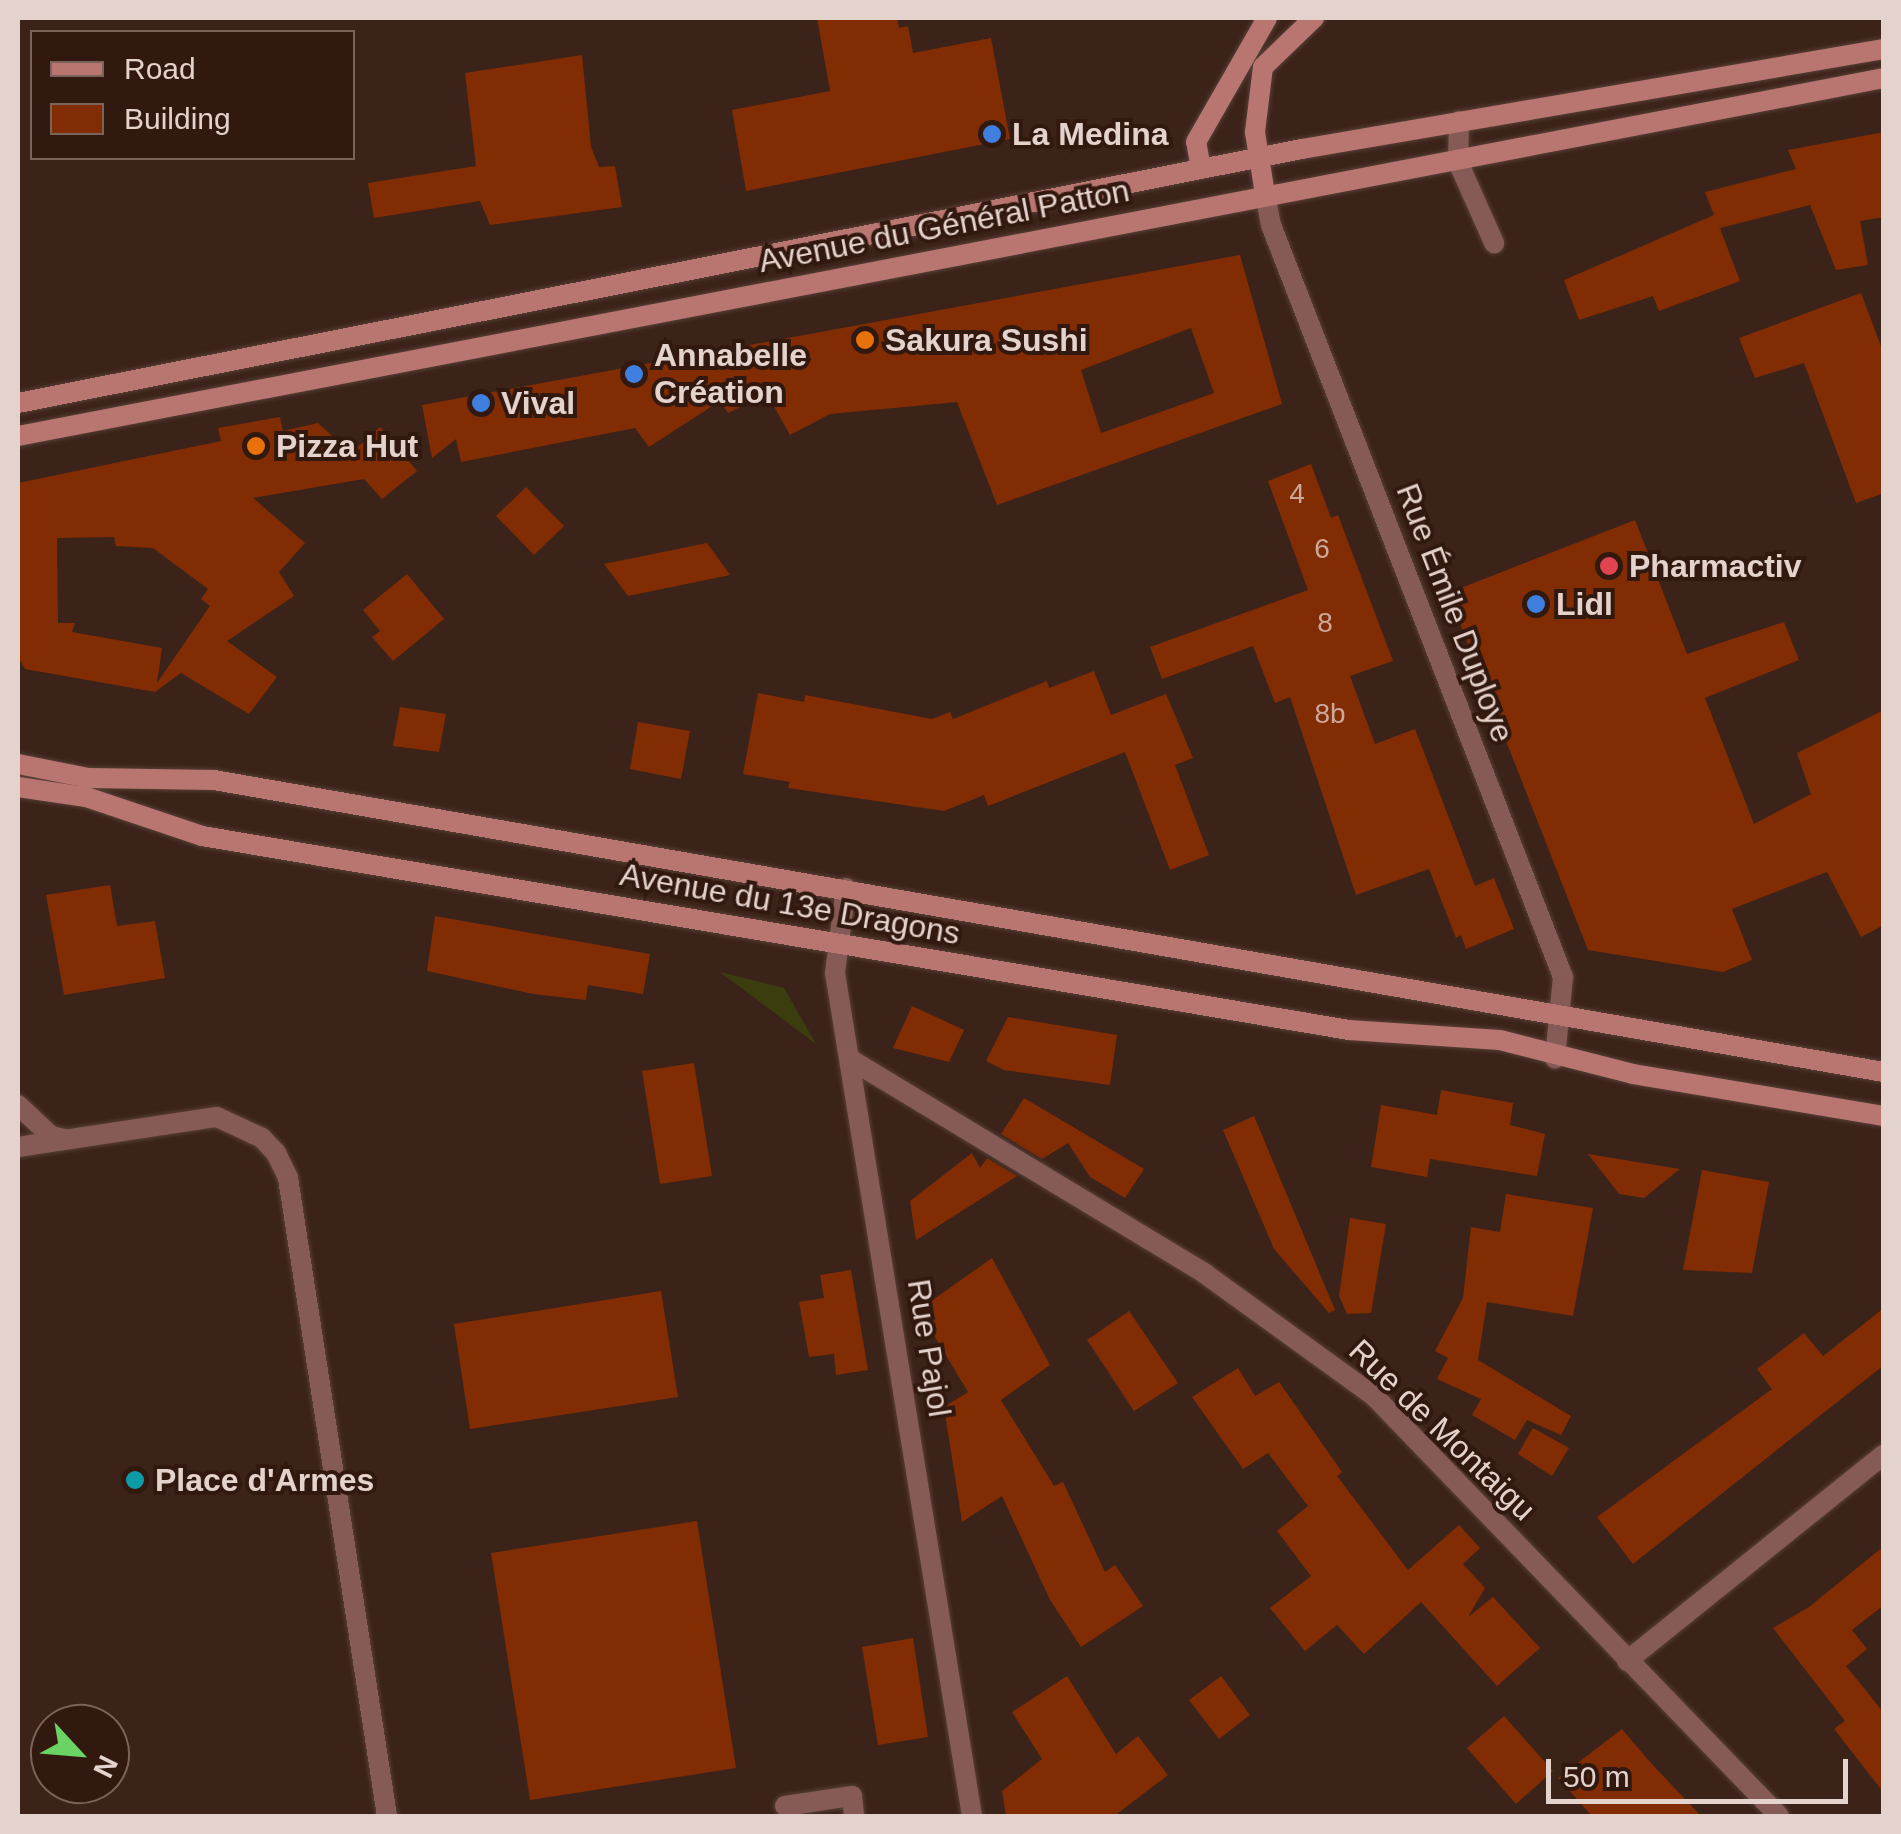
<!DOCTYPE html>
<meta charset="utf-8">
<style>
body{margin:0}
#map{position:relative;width:1901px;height:1834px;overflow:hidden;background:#3c231a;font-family:Helvetica,sans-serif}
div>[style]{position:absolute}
.green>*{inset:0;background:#3b3d0e}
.building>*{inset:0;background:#812c03}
.roads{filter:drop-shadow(0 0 2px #573f36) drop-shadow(0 0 2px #573f36)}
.lane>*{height:20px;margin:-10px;padding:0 10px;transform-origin:10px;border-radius:10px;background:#865b57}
.street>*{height:20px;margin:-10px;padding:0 10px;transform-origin:10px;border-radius:10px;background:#865b57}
.secondary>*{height:20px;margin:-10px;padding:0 10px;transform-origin:10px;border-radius:10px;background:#b97670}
.dots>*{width:28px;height:28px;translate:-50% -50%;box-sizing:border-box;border:5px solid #321910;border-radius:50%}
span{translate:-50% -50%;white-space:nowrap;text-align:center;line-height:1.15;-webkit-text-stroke:8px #321910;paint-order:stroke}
.number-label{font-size:28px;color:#cba89a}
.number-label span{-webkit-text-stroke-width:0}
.poi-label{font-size:32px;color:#e4d2cc;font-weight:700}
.left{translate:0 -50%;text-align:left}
.street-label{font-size:32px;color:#e4d2cc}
.frame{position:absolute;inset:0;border:20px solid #e4d2cc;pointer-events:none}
.legend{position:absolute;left:30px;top:30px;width:325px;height:130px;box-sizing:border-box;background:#321910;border:2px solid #79635b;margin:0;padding:12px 18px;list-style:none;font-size:30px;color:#e4d2cc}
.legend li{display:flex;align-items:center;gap:20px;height:50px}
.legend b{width:50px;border:2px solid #79635b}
.north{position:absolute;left:30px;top:1704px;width:100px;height:100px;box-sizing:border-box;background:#321910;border:2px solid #79635b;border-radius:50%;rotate:116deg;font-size:28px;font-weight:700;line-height:40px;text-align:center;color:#e4d2cc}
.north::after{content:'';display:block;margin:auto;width:35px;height:45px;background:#6ad363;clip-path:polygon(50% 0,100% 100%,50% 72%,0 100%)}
.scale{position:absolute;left:1546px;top:1759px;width:302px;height:45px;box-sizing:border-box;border:5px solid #e4d2cc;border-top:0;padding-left:12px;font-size:30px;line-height:35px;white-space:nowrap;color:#e4d2cc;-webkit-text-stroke:8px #321910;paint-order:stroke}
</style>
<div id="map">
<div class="green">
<div style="clip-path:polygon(720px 972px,784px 988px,816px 1044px)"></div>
</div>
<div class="building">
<div style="clip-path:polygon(817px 18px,897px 18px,899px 28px,908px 26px,913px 53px,991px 38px,1010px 139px,746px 191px,732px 110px,830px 91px)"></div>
<div style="clip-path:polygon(582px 55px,591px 147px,599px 167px,615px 166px,622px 207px,490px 225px,480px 201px,374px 218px,368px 183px,476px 166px,465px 73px)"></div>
<div style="clip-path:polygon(1884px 132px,1884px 217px,1860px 221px,1868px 265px,1836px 270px,1810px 205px,1720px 228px,1716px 218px,1740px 281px,1659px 311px,1653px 296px,1579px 320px,1564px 280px,1714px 215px,1705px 192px,1796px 169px,1788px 150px)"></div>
<div style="clip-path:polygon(evenodd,1240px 255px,1282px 404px,997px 505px,957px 402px,830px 414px,790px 435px,767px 394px,728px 413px,720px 401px,649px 447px,635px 428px,461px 462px,456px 439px,432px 458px,422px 405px,1240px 255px,1191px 328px,1214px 393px,1101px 433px,1081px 370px,1191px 328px)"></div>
<div style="clip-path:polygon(1861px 293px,1884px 354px,1884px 493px,1856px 503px,1804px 363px,1755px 378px,1739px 338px)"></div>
<div style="clip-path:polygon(evenodd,280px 417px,283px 431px,318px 423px,351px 453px,380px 427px,417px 471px,382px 499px,364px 479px,253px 498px,305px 543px,279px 572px,294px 596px,227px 641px,277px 677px,249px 714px,181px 673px,155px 692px,25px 669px,18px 657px,18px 483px,221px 441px,218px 428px,280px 417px,114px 537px,116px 546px,153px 548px,208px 589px,201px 599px,210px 606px,157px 683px,162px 648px,72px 632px,75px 623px,58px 623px,57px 538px,114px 537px)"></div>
<div style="clip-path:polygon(1311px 464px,1331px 518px,1338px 515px,1393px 661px,1350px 676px,1375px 744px,1415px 729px,1475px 886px,1494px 878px,1514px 929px,1466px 949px,1461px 935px,1456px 938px,1429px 869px,1356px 895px,1290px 697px,1275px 703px,1253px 646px,1162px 679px,1150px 647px,1308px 590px,1268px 481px)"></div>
<div style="clip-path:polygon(526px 487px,564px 526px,534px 555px,496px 516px)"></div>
<div style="clip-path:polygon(1635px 520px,1687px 654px,1784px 622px,1799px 660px,1705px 698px,1754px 824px,1811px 794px,1797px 753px,1884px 710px,1884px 925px,1861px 937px,1827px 872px,1732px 909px,1752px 960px,1723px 972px,1588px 950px,1448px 593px)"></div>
<div style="clip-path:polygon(707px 543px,730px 575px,628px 596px,604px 564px)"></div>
<div style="clip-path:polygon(407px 574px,444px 619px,393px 661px,372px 637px,380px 631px,363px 610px)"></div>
<div style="clip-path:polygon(1094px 671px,1111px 715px,1166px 694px,1193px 758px,1175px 765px,1209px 855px,1170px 870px,1125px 752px,988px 806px,984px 795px,944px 811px,788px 788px,790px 782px,743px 774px,758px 693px,804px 702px,805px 695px,932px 719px,950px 712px,953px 719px,1047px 681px,1049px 688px)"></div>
<div style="clip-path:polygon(400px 707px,446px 714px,439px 752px,393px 746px)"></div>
<div style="clip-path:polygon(638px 722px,690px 731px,681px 779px,630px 769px)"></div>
<div style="clip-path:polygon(110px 885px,117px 926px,155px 921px,165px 978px,64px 995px,46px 895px)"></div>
<div style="clip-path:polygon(435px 916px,650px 954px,643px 994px,588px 985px,586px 1000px,533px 994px,427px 971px)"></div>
<div style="clip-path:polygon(912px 1006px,964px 1030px,949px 1062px,893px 1048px)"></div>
<div style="clip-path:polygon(1008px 1017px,1117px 1035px,1110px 1085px,1004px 1070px,986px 1061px)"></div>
<div style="clip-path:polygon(694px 1063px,712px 1176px,660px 1184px,642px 1071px)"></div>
<div style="clip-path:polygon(1441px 1090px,1513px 1103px,1510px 1125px,1545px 1134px,1537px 1176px,1430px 1159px,1427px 1177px,1371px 1167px,1381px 1105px,1437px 1115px)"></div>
<div style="clip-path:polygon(1024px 1098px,1144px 1169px,1125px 1198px,1090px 1177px,1068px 1143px,1042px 1159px,1001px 1134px)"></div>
<div style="clip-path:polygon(1254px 1116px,1335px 1310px,1329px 1313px,1274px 1249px,1223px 1130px)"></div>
<div style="clip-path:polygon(972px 1153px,980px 1168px,987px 1158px,1017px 1176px,916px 1240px,910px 1201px)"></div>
<div style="clip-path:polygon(1588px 1154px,1680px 1169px,1644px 1198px,1619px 1194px)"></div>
<div style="clip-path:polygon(1702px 1170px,1769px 1182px,1752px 1273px,1683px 1270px)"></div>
<div style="clip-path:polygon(1506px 1194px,1593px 1208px,1573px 1316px,1487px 1302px,1478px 1360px,1571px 1416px,1561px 1435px,1527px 1420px,1515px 1440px,1472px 1415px,1481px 1399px,1437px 1379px,1448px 1358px,1435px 1351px,1463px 1298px,1471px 1227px,1500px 1232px)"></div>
<div style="clip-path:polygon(1350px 1218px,1386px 1224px,1371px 1313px,1347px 1314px,1339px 1296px)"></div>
<div style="clip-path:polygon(992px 1258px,1050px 1365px,1001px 1400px,1054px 1486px,1063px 1482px,1105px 1572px,1115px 1565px,1143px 1606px,1081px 1647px,1050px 1600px,1002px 1496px,962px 1522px,944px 1407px,968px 1392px,932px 1332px,927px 1304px)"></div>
<div style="clip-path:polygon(851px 1270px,868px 1370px,836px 1375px,834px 1354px,809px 1357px,799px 1302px,824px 1298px,820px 1275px)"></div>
<div style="clip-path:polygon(661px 1291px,678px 1397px,470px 1429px,454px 1324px)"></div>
<div style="clip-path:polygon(1884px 1308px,1884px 1365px,1633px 1564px,1597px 1517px,1772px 1389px,1757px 1369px,1804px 1333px,1823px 1356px)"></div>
<div style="clip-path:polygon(1129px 1311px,1178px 1383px,1134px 1411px,1087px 1340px)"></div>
<div style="clip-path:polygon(1238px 1368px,1255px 1396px,1279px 1382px,1342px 1472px,1337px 1476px,1408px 1570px,1459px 1525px,1480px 1548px,1463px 1564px,1485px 1588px,1468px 1617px,1493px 1597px,1540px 1648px,1497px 1686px,1421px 1602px,1364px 1654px,1337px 1625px,1305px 1651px,1270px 1608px,1311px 1576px,1277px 1531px,1308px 1506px,1268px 1453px,1243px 1469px,1192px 1397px)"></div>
<div style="clip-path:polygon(1533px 1428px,1569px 1448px,1552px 1476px,1518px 1454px)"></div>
<div style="clip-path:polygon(697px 1521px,736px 1768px,530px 1800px,491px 1553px)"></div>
<div style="clip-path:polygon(1884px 1546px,1884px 1605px,1852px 1630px,1867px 1649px,1846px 1666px,1884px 1713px,1884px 1793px,1834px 1729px,1845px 1721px,1773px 1628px,1809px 1607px)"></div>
<div style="clip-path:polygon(913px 1638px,928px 1737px,878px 1745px,862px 1647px)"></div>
<div style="clip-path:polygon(1067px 1676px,1116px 1754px,1138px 1736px,1168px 1775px,1114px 1816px,1006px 1816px,1002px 1791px,1042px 1759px,1012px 1712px)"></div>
<div style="clip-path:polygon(1221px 1676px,1250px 1715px,1219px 1739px,1189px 1700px)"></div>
<div style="clip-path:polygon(1504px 1716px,1553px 1771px,1516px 1804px,1467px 1748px)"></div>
<div style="clip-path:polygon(1622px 1729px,1650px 1762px,1701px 1816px,1592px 1816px,1558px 1778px)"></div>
</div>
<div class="roads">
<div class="lane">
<div style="left:1459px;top:121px;width:41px;rotate:91.4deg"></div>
<div style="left:1458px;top:162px;width:89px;rotate:66deg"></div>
<div style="left:18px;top:1105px;width:45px;rotate:43.2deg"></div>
<div style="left:51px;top:1136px;width:14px;rotate:12deg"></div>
<div style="left:18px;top:1147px;width:201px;rotate:-8.6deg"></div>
<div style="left:217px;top:1117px;width:50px;rotate:25deg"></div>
<div style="left:262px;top:1138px;width:21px;rotate:47deg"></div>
<div style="left:276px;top:1153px;width:28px;rotate:64deg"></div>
<div style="left:288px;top:1178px;width:646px;rotate:81.18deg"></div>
<div style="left:785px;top:1806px;width:68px;rotate:-8.5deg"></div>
<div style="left:852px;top:1796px;width:20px;rotate:84deg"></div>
</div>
<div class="street">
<div style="left:1265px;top:194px;width:32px;rotate:79deg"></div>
<div style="left:1271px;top:225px;width:807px;rotate:68.78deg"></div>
<div style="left:1563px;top:977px;width:82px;rotate:95.6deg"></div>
<div style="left:846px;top:888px;width:86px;rotate:97.4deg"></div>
<div style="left:835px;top:973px;width:854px;rotate:80.77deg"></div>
<div style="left:853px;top:1061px;width:410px;rotate:31.1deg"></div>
<div style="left:1204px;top:1273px;width:210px;rotate:35.9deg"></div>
<div style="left:1374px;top:1396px;width:583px;rotate:46.04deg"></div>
<div style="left:1627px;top:1661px;width:330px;rotate:-38.8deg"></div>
</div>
<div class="secondary">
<div style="left:1201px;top:169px;width:27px;rotate:-100deg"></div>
<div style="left:1196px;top:142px;width:143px;rotate:-60.2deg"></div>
<div style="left:1265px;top:194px;width:63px;rotate:-99.2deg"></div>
<div style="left:1255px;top:132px;width:65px;rotate:-83deg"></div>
<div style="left:1263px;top:67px;width:71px;rotate:-43.9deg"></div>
<div style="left:18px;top:403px;width:1309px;rotate:-11.19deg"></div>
<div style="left:1302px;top:149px;width:591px;rotate:-9.75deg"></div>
<div style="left:18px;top:436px;width:1900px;rotate:-10.86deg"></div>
<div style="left:18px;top:764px;width:72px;rotate:11.2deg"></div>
<div style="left:89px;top:778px;width:125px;rotate:0.9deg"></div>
<div style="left:214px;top:780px;width:1695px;rotate:9.92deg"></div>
<div style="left:18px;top:787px;width:69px;rotate:8.4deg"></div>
<div style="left:86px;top:797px;width:122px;rotate:18.6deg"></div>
<div style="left:202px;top:836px;width:1163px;rotate:9.6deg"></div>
<div style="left:1349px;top:1030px;width:151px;rotate:3.8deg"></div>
<div style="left:1500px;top:1040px;width:137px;rotate:14.3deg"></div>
<div style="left:1633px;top:1074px;width:254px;rotate:9.5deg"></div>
</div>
</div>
<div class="dots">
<div style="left:992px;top:134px;background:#3f7fe0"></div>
<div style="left:865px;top:340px;background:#e8710a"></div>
<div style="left:634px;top:374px;background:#3f7fe0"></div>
<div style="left:481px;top:403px;background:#3f7fe0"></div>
<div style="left:256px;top:446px;background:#e8710a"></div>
<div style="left:1609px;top:566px;background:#e0444e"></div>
<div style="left:1536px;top:604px;background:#3f7fe0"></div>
<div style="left:135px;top:1480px;background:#0f9aa8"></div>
</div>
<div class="number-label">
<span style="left:1297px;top:494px">4</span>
<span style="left:1322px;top:549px">6</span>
<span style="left:1325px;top:623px">8</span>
<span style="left:1330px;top:714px">8b</span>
</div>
<div class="poi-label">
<span class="left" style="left:1012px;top:134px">La Medina</span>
<span class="left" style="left:885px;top:340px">Sakura Sushi</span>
<span class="left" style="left:654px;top:374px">Annabelle<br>Création</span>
<span class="left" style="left:501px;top:403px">Vival</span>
<span class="left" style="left:276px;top:446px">Pizza Hut</span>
<span class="left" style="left:1629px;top:566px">Pharmactiv</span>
<span class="left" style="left:1556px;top:604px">Lidl</span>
<span class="left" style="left:155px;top:1480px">Place d'Armes</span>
</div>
<div class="street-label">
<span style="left:944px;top:226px;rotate:-11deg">Avenue du Général Patton</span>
<span style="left:1455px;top:613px;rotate:69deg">Rue Émile Duploye</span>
<span style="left:790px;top:904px;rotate:10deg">Avenue du 13e Dragons</span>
<span style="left:929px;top:1348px;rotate:81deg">Rue Pajol</span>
<span style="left:1442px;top:1430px;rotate:44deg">Rue de Montaigu</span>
</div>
<div class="frame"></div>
<ul class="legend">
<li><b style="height:12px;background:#b97670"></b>Road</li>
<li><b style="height:28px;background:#812c03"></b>Building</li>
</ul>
<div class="north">N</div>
<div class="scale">50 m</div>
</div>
